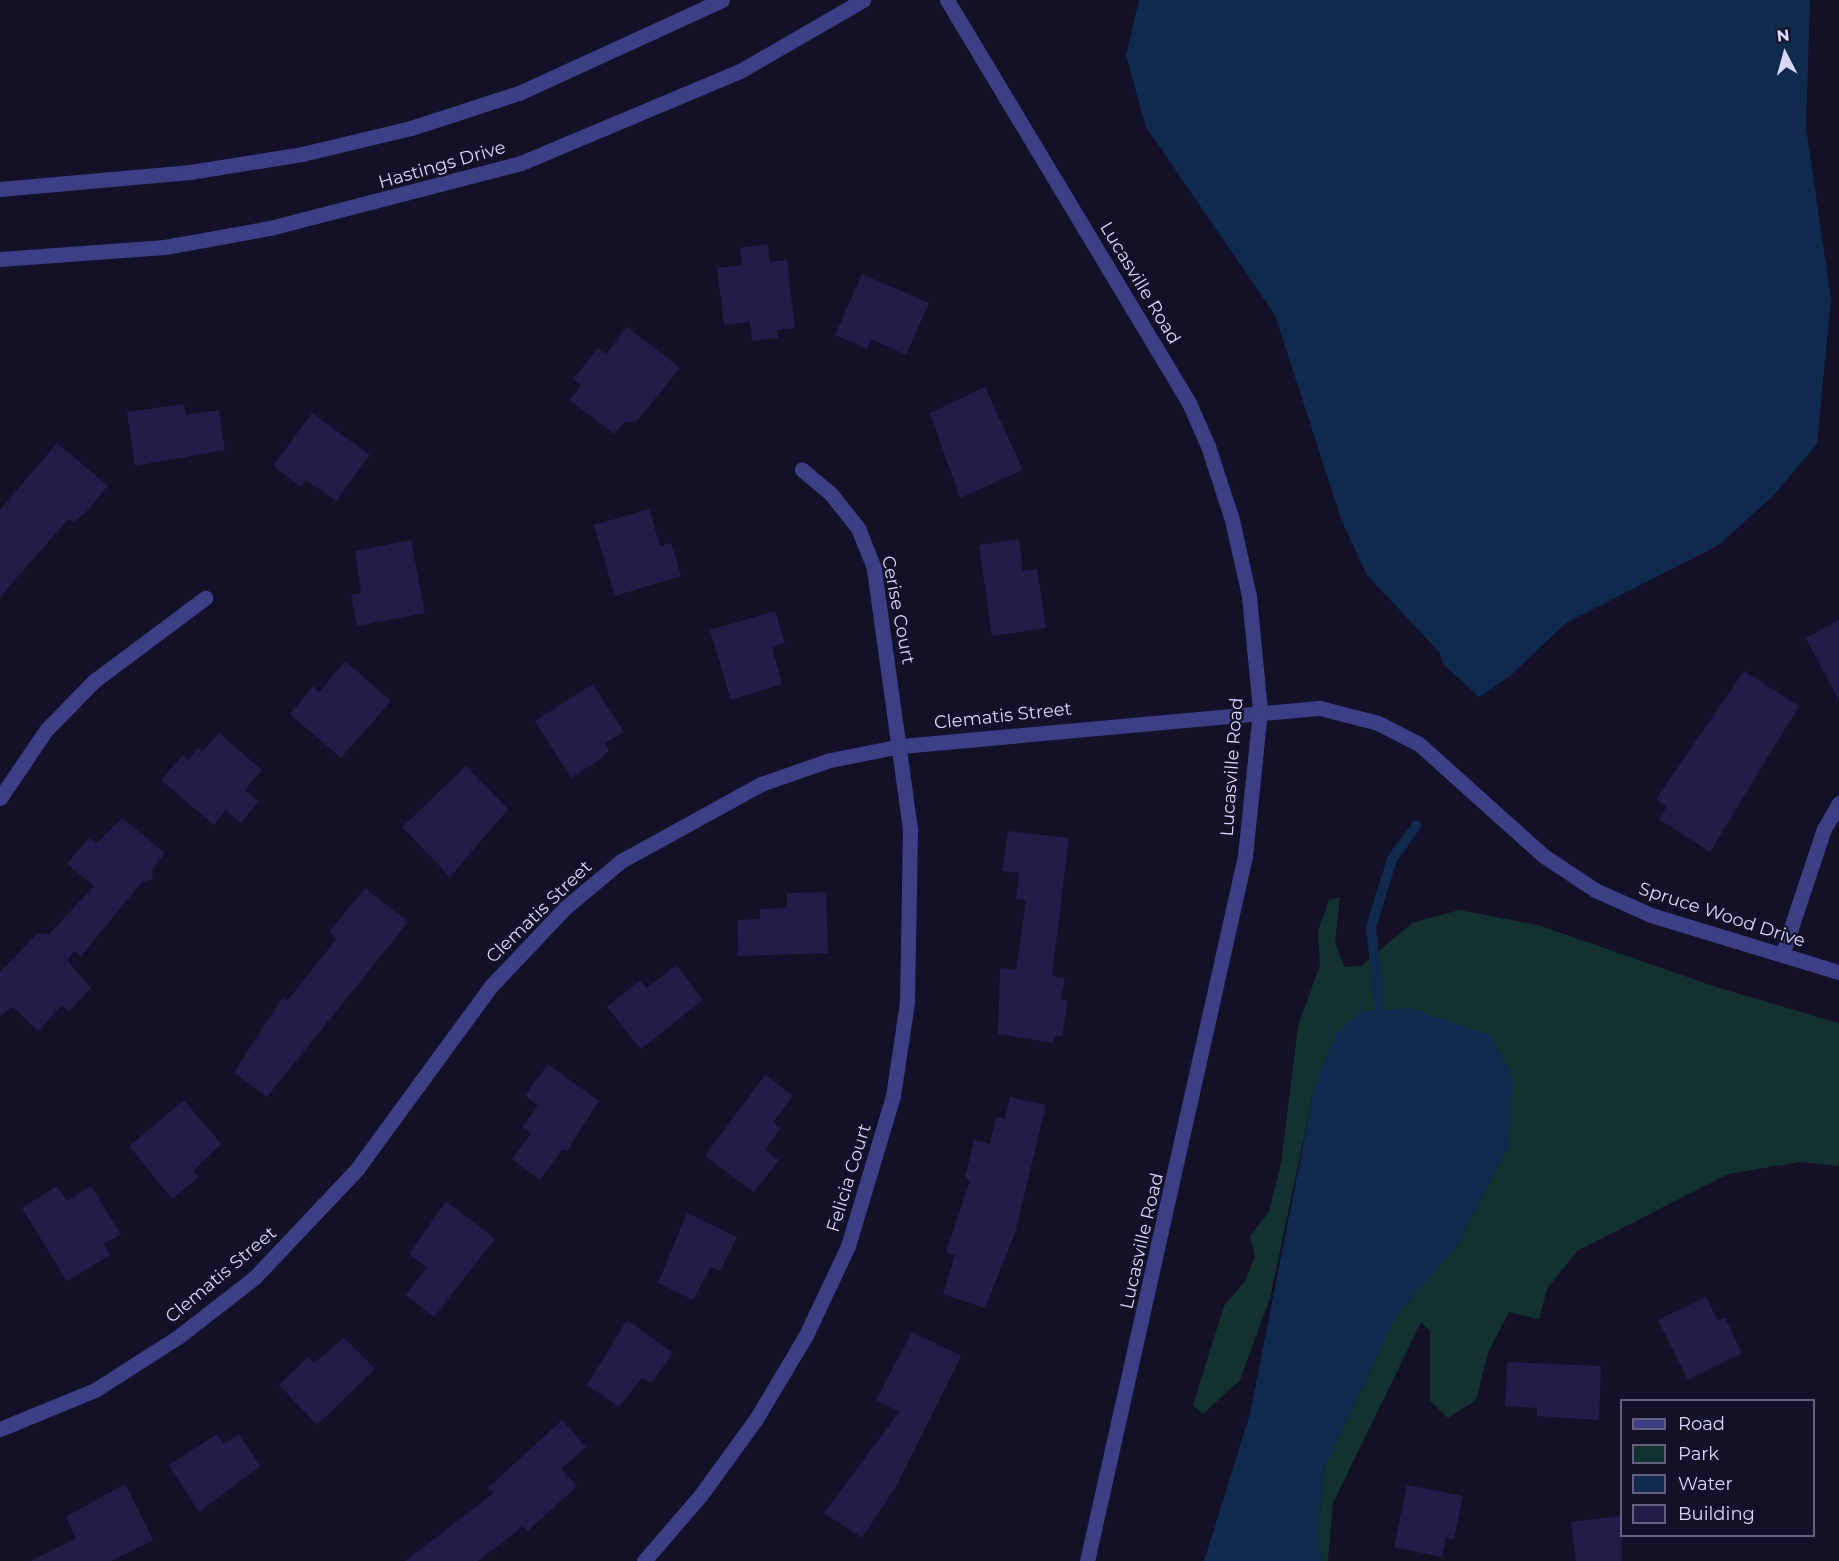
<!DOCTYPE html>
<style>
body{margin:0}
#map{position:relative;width:1839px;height:1561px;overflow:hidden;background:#131028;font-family:Montserrat,sans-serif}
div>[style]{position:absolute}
.green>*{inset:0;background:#13322f}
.water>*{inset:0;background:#0f2a4d}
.stream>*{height:10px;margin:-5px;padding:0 5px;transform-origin:5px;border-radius:5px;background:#0f2a4d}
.building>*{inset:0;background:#231c48}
.minor>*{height:15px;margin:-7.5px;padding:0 7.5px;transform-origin:7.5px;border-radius:7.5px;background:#3c3e86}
.tertiary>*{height:15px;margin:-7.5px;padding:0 7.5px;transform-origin:7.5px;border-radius:7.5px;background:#3c3e86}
span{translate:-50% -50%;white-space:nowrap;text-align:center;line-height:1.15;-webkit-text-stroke:4.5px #131028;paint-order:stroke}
.street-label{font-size:18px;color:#d9d7fe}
.legend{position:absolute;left:1620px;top:1399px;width:195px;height:138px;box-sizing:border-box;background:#131028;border:2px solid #62607e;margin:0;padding:8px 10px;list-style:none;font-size:18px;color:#d9d7fe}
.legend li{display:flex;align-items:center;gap:12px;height:30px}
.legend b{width:30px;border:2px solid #62607e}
.north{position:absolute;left:1755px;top:24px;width:60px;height:60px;-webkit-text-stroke:4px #131028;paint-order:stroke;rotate:354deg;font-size:16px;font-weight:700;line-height:24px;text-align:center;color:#d9d7fe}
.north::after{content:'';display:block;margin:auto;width:21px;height:27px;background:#d9d7fe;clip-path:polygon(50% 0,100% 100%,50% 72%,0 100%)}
</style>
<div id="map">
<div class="green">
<div style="clip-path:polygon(1340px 897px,1335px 943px,1344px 967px,1361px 966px,1412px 923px,1459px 910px,1538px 925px,1716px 987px,1839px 1023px,1839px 1166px,1800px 1162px,1728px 1174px,1577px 1251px,1547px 1289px,1539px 1319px,1509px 1312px,1488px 1352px,1476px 1400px,1448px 1418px,1430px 1401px,1430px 1331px,1421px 1322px,1333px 1503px,1328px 1561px,1323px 1561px,1317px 1536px,1325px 1467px,1396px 1316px,1455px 1249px,1508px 1147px,1315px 1085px,1270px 1298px,1240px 1380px,1203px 1414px,1193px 1405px,1224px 1306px,1245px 1281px,1255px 1256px,1250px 1236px,1269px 1212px,1281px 1164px,1298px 1026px,1320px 965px,1318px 931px,1329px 900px)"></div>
</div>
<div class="water">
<div style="clip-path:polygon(1139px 0,1810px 0,1806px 128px,1831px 299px,1817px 444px,1773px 496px,1719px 545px,1566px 623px,1509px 677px,1479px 697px,1443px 664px,1440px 653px,1367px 575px,1341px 519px,1275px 315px,1146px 127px,1126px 56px)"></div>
<div style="clip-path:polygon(1411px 1008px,1492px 1036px,1514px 1080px,1508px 1147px,1455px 1249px,1396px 1316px,1325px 1467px,1317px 1536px,1323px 1561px,1204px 1561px,1250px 1414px,1315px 1085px,1335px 1035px,1359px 1012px)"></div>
</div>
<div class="stream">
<div style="left:1380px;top:1010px;width:83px;rotate:-96.2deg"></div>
<div style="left:1371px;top:927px;width:71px;rotate:-72.8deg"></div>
<div style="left:1392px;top:859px;width:41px;rotate:-54deg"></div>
</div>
<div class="building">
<div style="clip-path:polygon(768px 244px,770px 262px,787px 260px,795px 328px,777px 330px,778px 338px,752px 341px,750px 322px,724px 325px,717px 268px,742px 265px,740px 248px)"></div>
<div style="clip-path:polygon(862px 274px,929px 303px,906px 355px,871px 339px,867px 349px,835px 335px)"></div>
<div style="clip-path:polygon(627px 327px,680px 368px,635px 423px,624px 422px,614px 434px,570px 400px,581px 385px,573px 379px,598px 348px,606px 354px)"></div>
<div style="clip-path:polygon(985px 387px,1023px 470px,960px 498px,930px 413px)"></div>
<div style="clip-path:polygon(184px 404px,186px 415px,219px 410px,225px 450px,135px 466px,127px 412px)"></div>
<div style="clip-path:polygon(312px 413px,370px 455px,336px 501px,306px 480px,301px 487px,273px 466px)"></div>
<div style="clip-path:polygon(57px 443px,108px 486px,85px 513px,73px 522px,68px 519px,0 597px,0 510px)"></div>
<div style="clip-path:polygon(649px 509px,660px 546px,671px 543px,681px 576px,615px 596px,594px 525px)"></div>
<div style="clip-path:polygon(1019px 539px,1023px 571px,1037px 569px,1046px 628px,992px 636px,979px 545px)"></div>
<div style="clip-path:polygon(411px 540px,425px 613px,357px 626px,351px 595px,361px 593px,355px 551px)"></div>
<div style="clip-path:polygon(775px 611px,785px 643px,772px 647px,782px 684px,731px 700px,710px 630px)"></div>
<div style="clip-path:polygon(1839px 620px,1839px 701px,1806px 638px)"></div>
<div style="clip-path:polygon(345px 661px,391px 701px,341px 758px,290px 714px,313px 686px,319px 692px)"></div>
<div style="clip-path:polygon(1744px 671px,1799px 706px,1710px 852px,1659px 819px,1667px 806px,1656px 799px)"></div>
<div style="clip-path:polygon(593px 684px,624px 732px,605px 743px,609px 750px,599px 760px,571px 778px,535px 721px)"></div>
<div style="clip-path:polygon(219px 733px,262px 770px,245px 790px,259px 802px,240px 823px,226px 810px,214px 825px,161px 780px,183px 755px,188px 760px,198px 748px,202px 752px)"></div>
<div style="clip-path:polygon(466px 766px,508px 809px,450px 877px,402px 827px)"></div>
<div style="clip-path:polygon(122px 818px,165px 853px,152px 869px,153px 879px,142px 882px,81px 956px,75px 951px,67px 960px,91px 988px,69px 1011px,62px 1005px,38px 1031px,13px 1007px,0 1016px,0 972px,38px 933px,49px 934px,94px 886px,67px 864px,89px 838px,96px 844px)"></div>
<div style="clip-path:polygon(1008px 831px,1069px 838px,1052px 976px,1065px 978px,1061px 999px,1068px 1001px,1062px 1037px,1055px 1036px,1054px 1043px,998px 1034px,1000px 968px,1016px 970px,1026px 900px,1016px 899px,1019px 873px,1002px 871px)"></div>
<div style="clip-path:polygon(365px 888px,408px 922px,267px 1097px,234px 1072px,283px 997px,287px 1001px,337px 938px,329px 932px)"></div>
<div style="clip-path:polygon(826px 892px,828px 953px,738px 956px,737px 920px,760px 919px,760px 909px,787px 908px,787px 893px)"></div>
<div style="clip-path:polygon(676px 965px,703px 1000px,641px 1049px,607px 1007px,640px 980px,647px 988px)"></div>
<div style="clip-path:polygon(548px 1064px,599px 1101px,567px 1151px,563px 1149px,540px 1180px,512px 1159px,531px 1133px,522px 1127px,538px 1106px,525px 1095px)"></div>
<div style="clip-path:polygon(765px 1075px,793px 1096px,773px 1122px,781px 1128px,765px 1150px,779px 1160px,754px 1192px,705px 1156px)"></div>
<div style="clip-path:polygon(1010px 1097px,1046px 1105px,1015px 1233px,985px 1308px,943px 1294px,955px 1255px,946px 1252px,970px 1180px,965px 1178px,974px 1140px,990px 1144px,996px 1117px,1005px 1119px)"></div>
<div style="clip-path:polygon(184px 1100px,221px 1144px,193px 1171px,199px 1177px,172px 1199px,129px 1146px)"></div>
<div style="clip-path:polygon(57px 1186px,67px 1201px,91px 1186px,121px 1234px,104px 1244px,110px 1255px,67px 1281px,22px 1208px)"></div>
<div style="clip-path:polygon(446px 1201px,495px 1239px,434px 1317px,406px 1295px,427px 1268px,409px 1254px)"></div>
<div style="clip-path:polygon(687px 1213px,737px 1237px,720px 1271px,711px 1267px,693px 1300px,658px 1283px)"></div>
<div style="clip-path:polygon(1706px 1297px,1718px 1321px,1725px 1318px,1742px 1353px,1688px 1380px,1658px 1320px)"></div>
<div style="clip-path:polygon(627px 1320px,673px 1353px,651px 1383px,642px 1378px,619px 1407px,587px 1385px)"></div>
<div style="clip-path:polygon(912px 1332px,961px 1356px,895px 1488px,862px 1538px,824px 1513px,899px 1412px,876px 1400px)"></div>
<div style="clip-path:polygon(344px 1338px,375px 1369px,317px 1425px,279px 1385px,308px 1357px,314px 1363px)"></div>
<div style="clip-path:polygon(1507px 1362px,1601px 1366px,1599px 1420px,1537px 1416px,1537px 1408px,1505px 1406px)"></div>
<div style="clip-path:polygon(562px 1420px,586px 1447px,561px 1469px,577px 1486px,528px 1531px,523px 1526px,478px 1561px,405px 1561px,494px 1493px,488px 1488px)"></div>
<div style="clip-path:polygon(217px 1434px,224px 1444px,239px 1434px,260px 1466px,199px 1512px,169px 1465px)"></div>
<div style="clip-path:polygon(125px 1484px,153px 1540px,111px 1561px,31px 1561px,76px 1538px,66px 1517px)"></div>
<div style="clip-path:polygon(1407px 1485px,1463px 1496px,1454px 1539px,1446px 1538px,1442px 1557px,1394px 1547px)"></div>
<div style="clip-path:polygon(1622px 1516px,1622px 1561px,1576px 1561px,1571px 1522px)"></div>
</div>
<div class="minor">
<div style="left:0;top:798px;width:82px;rotate:-55.9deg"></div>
<div style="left:46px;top:730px;width:69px;rotate:-45.6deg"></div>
<div style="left:94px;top:681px;width:139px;rotate:-36.8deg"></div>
<div style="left:1782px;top:955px;width:133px;rotate:-71.6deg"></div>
<div style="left:1824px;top:829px;width:30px;rotate:-60deg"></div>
<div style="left:0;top:1429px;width:103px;rotate:-22.3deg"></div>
<div style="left:95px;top:1390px;width:98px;rotate:-32.6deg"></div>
<div style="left:178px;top:1337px;width:98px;rotate:-37.9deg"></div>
<div style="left:255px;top:1277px;width:149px;rotate:-46.6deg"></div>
<div style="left:357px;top:1169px;width:227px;rotate:-53.8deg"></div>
<div style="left:491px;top:986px;width:109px;rotate:-46.5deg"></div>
<div style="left:566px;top:907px;width:72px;rotate:-39.9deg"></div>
<div style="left:621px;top:861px;width:160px;rotate:-28.8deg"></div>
<div style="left:761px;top:784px;width:73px;rotate:-19.2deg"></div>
<div style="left:830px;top:760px;width:72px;rotate:-11.2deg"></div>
<div style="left:901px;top:746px;width:421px;rotate:-5.2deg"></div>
<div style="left:1320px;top:708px;width:60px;rotate:14.5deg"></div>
<div style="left:1378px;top:723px;width:46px;rotate:27.1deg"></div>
<div style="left:1419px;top:744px;width:168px;rotate:41.9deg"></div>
<div style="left:1544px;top:856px;width:61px;rotate:33.7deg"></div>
<div style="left:1595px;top:890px;width:61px;rotate:24.1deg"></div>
<div style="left:1651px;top:915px;width:196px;rotate:16.9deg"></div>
<div style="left:644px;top:1561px;width:86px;rotate:-49.3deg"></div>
<div style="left:700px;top:1496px;width:95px;rotate:-54deg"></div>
<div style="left:756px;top:1419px;width:98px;rotate:-59.2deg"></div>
<div style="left:806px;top:1335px;width:98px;rotate:-64.7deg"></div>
<div style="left:848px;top:1246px;width:157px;rotate:-73.3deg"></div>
<div style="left:893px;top:1096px;width:95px;rotate:-81.5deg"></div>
<div style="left:907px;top:1002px;width:173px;rotate:-89deg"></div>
<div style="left:910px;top:829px;width:263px;rotate:-97.9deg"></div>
<div style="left:874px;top:568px;width:43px;rotate:-111.8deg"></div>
<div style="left:858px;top:528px;width:43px;rotate:-128.5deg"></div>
<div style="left:831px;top:494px;width:38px;rotate:-140deg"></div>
</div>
<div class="tertiary">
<div style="left:947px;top:0;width:470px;rotate:59deg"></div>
<div style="left:1189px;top:403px;width:47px;rotate:66.2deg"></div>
<div style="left:1208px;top:446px;width:78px;rotate:72deg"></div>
<div style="left:1232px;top:520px;width:78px;rotate:77.4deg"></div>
<div style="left:1249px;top:596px;width:116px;rotate:84.5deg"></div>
<div style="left:1260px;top:711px;width:146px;rotate:95.9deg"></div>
<div style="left:1245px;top:856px;width:722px;rotate:102.63deg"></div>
<div style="left:0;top:189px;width:191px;rotate:-5.1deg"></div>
<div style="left:190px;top:172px;width:113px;rotate:-9.1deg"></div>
<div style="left:302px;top:154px;width:112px;rotate:-13.4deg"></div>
<div style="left:411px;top:128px;width:114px;rotate:-18deg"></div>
<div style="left:519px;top:93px;width:223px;rotate:-24.6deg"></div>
<div style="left:0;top:259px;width:165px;rotate:-4.2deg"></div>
<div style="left:165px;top:247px;width:107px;rotate:-10.3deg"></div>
<div style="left:270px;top:228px;width:259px;rotate:-14.5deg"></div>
<div style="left:521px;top:163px;width:238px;rotate:-22.8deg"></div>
<div style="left:740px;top:71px;width:142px;rotate:-30deg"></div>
</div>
<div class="street-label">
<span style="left:442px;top:165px;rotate:-16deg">Hastings Drive</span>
<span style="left:1140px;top:283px;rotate:59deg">Lucasville Road</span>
<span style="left:898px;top:610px;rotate:79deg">Cerise Court</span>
<span style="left:1003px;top:716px;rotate:-6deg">Clematis Street</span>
<span style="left:1232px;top:767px;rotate:-86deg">Lucasville Road</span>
<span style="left:539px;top:912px;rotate:-44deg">Clematis Street</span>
<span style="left:1722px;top:915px;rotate:18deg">Spruce Wood Drive</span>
<span style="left:849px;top:1178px;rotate:-73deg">Felicia Court</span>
<span style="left:1142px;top:1241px;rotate:-77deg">Lucasville Road</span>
<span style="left:221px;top:1275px;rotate:-40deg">Clematis Street</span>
</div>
<ul class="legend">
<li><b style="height:8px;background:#3c3e86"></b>Road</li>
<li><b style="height:16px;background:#13322f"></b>Park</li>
<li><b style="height:16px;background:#0f2a4d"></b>Water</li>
<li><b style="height:16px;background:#231c48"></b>Building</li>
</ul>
<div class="north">N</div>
</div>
